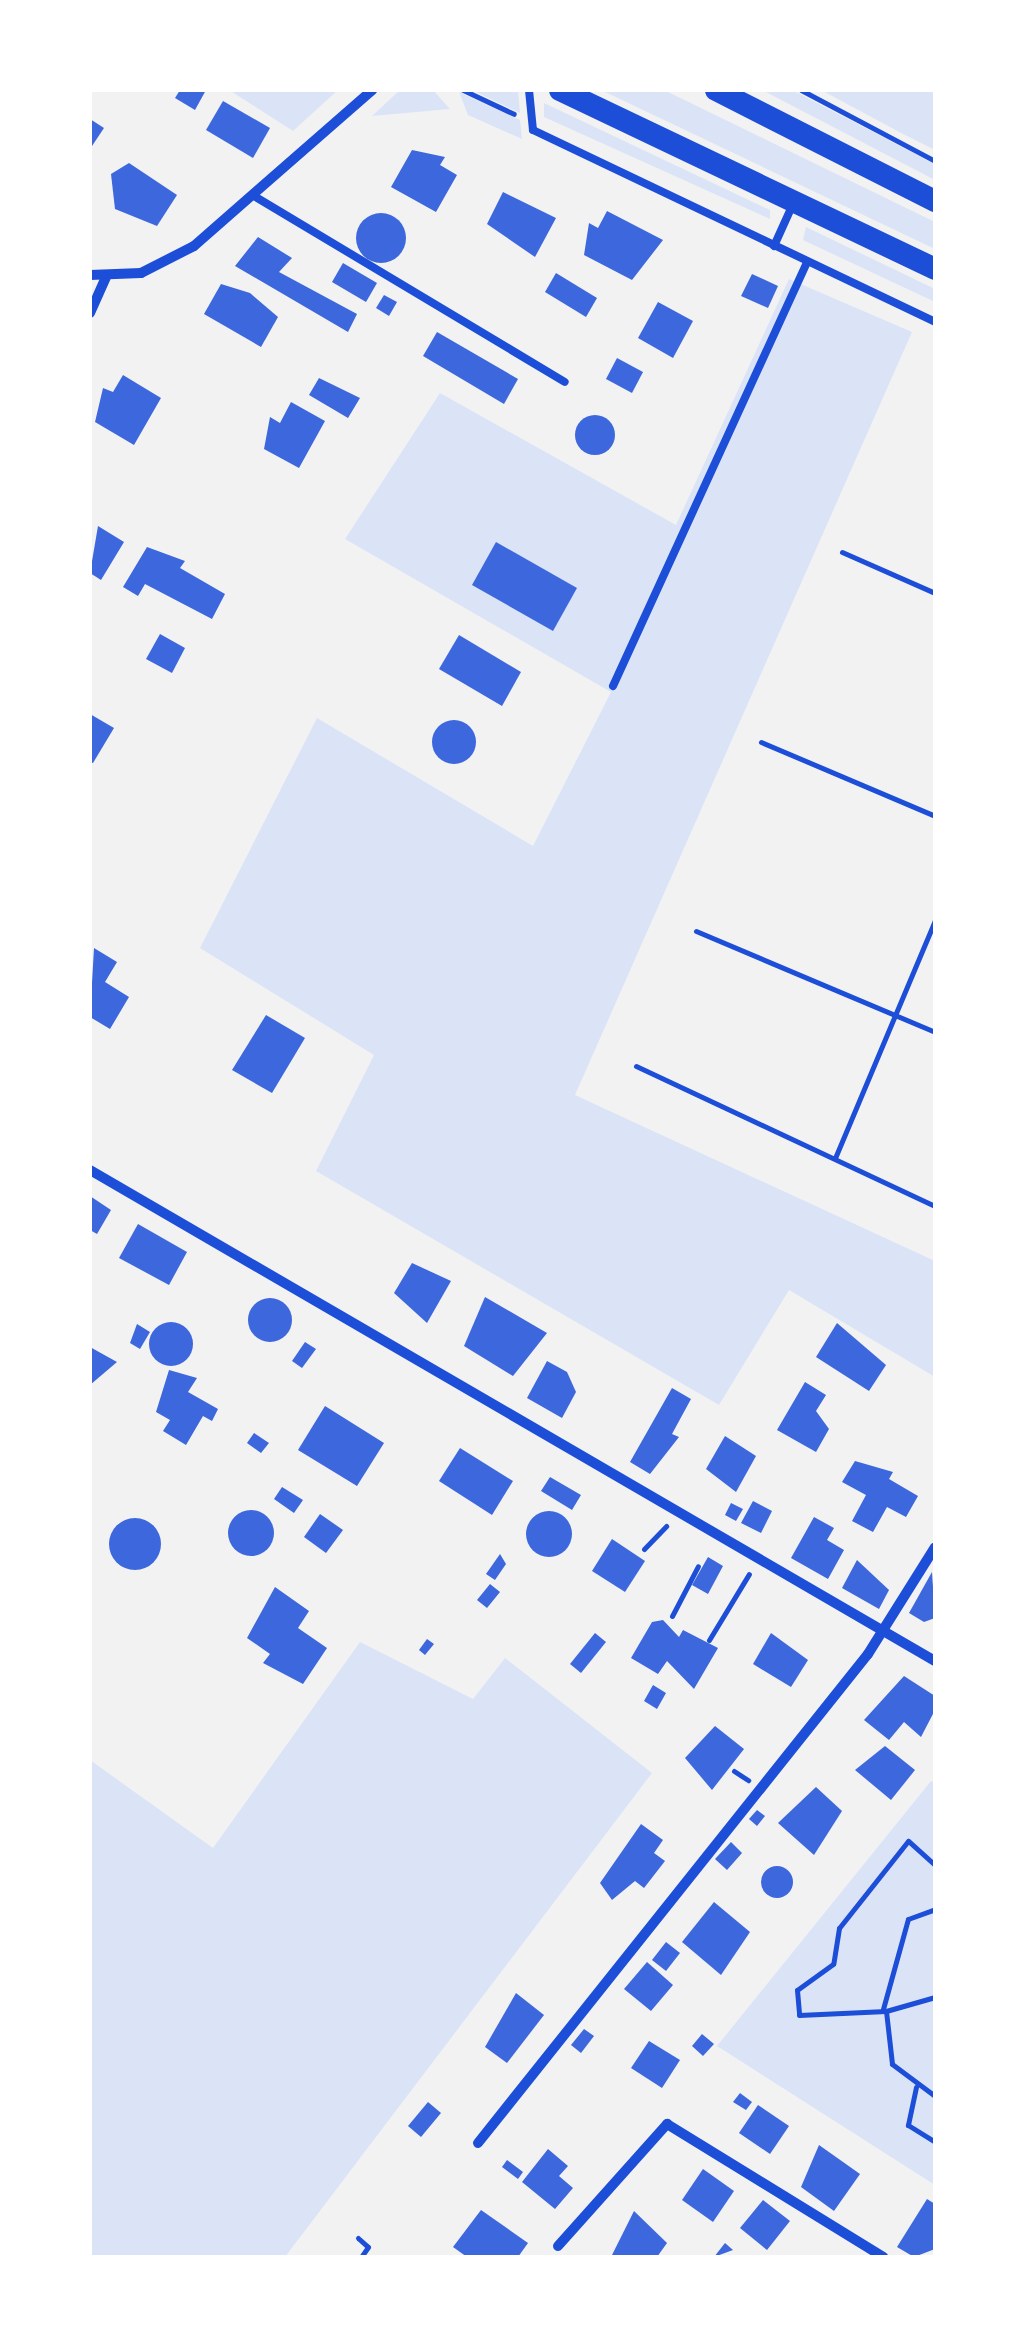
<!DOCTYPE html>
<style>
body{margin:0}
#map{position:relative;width:1025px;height:2347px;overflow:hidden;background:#f2f2f2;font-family:Poppins,sans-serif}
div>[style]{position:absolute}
.green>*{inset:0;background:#dbe4f7}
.building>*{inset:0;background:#3d67dc}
.round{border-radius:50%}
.path>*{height:5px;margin:-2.5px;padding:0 2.5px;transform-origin:2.5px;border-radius:2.5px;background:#1d4ed8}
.service>*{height:8px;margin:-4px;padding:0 4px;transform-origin:4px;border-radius:4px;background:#1d4ed8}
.minor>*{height:10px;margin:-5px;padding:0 5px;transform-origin:5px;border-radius:5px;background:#1d4ed8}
.primary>*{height:22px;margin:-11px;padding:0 11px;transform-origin:11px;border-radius:11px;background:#1d4ed8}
span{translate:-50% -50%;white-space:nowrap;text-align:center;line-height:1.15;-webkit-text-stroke:8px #fff;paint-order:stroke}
.frame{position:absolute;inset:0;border:92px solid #fff;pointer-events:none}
</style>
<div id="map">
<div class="green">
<div style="clip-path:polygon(229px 90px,338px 90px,293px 131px)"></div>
<div style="clip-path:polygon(400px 90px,433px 90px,450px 109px,372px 116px)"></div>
<div style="clip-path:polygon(473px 90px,518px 90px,520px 113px,472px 90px)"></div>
<div style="clip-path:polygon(601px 90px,664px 90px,935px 222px,935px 249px)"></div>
<div style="clip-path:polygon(762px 90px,792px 90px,935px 164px,935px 180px)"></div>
<div style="clip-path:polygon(821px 90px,935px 90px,935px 150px,903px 134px)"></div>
<div style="clip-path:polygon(459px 92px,520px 120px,522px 139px,468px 115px)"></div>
<div style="clip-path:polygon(544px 103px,770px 210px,770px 219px,544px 117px)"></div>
<div style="clip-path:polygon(806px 227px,935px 289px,935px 302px,803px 240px)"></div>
<div style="clip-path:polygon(789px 279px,912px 332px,575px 1095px,935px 1261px,935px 1377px,789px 1290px,719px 1405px,316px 1171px,374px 1055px,200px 948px,317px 718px,533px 846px,611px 692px,345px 539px,440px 393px,676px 525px)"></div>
<div style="clip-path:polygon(360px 1642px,473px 1699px,505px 1658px,652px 1773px,285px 2257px,90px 2257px,90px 1760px,213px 1848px)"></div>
<div style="clip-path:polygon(931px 1781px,935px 1782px,935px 2185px,717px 2046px)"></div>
</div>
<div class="building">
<div style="clip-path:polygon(180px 90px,206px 90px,195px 110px,175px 98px)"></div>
<div style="clip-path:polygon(223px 101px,270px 128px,253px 158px,206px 130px)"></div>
<div style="clip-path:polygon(90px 119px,104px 128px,90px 149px)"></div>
<div style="clip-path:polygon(412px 150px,445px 157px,440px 165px,457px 175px,436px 212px,391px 187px)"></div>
<div style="clip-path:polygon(129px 163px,177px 195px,157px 226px,115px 209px,111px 174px)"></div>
<div style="clip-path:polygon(503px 192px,556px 218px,535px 257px,487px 224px)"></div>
<div style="clip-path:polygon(607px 211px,663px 240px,632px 280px,584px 255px,589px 223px,598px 228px)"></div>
<div class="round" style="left:356px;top:213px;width:50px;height:50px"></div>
<div style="clip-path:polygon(258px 237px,292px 258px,279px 272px,357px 314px,348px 332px,235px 266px)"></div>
<div style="clip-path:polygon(343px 263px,377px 283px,366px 302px,332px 282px)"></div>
<div style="clip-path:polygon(556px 273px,597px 298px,586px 317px,545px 292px)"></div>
<div style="clip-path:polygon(752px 274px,778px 286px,768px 308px,741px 296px)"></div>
<div style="clip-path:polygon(221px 284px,250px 293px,278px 317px,261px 347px,204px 314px)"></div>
<div style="clip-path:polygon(384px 295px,397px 302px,389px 316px,376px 308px)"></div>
<div style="clip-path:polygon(658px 302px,693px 321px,673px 358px,638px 338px)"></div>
<div style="clip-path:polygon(437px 332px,518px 379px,504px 404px,423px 356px)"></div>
<div style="clip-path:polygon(617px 358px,643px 372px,632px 393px,606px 379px)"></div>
<div style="clip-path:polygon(123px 375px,161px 398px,134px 445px,95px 422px,103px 388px,113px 392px)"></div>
<div style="clip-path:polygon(319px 378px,360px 398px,348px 418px,309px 395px)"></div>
<div style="clip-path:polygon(291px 402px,325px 421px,299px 468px,264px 449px,270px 417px,280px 423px)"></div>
<div class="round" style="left:575px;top:415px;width:40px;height:40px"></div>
<div style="clip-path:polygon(98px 526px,124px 542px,101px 580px,90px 573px)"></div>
<div style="clip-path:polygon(496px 542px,577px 588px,553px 631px,472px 585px)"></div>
<div style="clip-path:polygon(147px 547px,185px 561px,180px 568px,225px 594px,212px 619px,145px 584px,138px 596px,123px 587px)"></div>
<div style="clip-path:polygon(160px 634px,185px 648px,172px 673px,146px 659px)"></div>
<div style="clip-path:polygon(459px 635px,521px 672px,502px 706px,439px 669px)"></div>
<div style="clip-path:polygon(90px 714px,114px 728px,93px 763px,90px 762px)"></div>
<div class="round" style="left:432px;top:720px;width:44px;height:44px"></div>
<div style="clip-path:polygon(94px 948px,117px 962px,105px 982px,129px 997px,110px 1029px,90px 1017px)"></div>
<div style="clip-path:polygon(266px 1015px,305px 1038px,272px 1093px,232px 1070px)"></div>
<div style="clip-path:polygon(90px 1196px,111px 1210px,97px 1234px,90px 1230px)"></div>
<div style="clip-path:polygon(138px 1224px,187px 1252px,169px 1285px,119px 1258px)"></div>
<div style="clip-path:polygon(412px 1263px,451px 1281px,427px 1323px,394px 1293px)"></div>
<div style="clip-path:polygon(485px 1297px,547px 1333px,513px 1376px,464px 1346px)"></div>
<div class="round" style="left:248px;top:1298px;width:44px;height:44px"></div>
<div class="round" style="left:149px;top:1322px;width:44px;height:44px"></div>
<div style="clip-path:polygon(837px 1323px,886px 1365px,869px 1391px,816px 1357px)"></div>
<div style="clip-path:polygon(137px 1324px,150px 1332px,140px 1349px,130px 1343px)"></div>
<div style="clip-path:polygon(305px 1342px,316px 1349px,302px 1368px,292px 1361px)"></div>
<div style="clip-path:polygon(90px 1347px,117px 1362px,90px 1385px)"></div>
<div style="clip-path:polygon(547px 1361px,567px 1372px,576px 1392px,562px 1418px,527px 1398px)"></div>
<div style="clip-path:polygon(169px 1370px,197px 1378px,188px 1392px,218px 1409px,212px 1421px,203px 1416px,186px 1445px,163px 1431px,170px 1420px,156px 1412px)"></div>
<div style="clip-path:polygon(805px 1382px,826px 1395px,816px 1411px,829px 1429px,816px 1452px,777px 1430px)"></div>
<div style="clip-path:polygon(672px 1388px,691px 1399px,672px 1434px,679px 1437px,650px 1474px,630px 1462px)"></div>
<div style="clip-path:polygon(325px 1406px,384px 1443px,357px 1486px,298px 1450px)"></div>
<div style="clip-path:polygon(254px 1433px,269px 1443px,261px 1453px,247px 1443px)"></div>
<div style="clip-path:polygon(725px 1436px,756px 1456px,736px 1492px,706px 1469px)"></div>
<div style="clip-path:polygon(460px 1448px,513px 1481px,492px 1515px,439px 1481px)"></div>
<div style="clip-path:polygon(855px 1461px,893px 1472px,889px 1479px,918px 1496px,906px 1517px,887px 1507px,873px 1532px,852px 1521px,866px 1495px,842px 1482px)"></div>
<div style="clip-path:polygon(550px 1477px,581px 1495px,572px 1510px,541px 1491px)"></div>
<div style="clip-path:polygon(282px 1487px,303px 1500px,294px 1513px,274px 1499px)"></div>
<div style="clip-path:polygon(753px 1501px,772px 1511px,761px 1533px,741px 1523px)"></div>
<div style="clip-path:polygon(731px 1503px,743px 1509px,736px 1521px,725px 1515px)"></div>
<div class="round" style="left:228px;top:1510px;width:46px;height:46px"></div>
<div class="round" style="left:526px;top:1511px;width:46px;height:46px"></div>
<div style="clip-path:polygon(320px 1514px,343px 1530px,326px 1553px,304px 1537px)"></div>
<div style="clip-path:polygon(814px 1517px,834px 1528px,827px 1540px,844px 1550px,828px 1579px,791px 1558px)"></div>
<div class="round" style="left:109px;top:1518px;width:52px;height:52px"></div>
<div style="clip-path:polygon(612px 1539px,645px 1561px,625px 1592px,592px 1571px)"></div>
<div style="clip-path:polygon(500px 1554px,506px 1564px,495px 1580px,486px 1574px)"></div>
<div style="clip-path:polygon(708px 1557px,723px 1566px,708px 1594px,692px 1585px)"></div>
<div style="clip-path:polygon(857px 1560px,889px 1590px,879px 1609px,842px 1588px)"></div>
<div style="clip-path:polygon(932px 1572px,935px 1618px,924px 1622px,909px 1613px)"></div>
<div style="clip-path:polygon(490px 1584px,500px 1592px,487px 1608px,477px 1600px)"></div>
<div style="clip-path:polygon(275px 1587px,309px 1611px,298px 1628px,327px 1648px,303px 1684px,263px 1663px,270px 1654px,247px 1638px)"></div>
<div style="clip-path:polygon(663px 1620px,679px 1637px,683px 1630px,718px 1648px,694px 1689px,667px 1661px,658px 1674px,631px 1658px,652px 1622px)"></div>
<div style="clip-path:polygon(595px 1633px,606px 1642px,581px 1673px,570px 1664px)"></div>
<div style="clip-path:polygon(771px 1633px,808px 1660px,791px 1687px,753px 1664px)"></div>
<div style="clip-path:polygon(427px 1639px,434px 1644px,425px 1655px,419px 1650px)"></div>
<div style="clip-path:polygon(904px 1676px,935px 1696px,935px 1710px,921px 1737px,904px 1722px,889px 1740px,864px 1720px)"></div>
<div style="clip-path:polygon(653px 1685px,666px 1693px,657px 1709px,644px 1701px)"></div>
<div style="clip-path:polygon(715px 1726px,744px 1749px,712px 1790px,685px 1758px)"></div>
<div style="clip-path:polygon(885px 1746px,915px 1770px,891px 1800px,855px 1770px)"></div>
<div style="clip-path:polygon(816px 1787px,842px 1811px,814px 1855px,778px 1823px)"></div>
<div style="clip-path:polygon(757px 1810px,765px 1816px,757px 1826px,749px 1819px)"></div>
<div style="clip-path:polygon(641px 1824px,663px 1840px,654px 1853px,665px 1861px,644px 1888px,635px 1881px,612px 1900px,600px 1883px)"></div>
<div style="clip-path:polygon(731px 1842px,742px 1853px,727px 1870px,715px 1859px)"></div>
<div class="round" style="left:761px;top:1866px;width:32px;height:32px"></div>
<div style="clip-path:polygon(714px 1902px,750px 1932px,721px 1975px,682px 1942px)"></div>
<div style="clip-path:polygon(666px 1942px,680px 1953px,666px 1971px,652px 1960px)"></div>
<div style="clip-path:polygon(647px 1962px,673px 1985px,651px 2011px,624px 1989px)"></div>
<div style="clip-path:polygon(516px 1993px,544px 2015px,507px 2063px,485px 2047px)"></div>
<div style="clip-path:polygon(584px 2029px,594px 2036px,581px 2053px,571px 2045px)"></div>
<div style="clip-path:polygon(702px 2034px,714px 2044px,703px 2056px,692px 2046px)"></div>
<div style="clip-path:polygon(649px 2041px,680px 2060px,662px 2088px,631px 2068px)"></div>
<div style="clip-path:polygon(740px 2093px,752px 2102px,746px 2110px,733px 2102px)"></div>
<div style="clip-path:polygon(428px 2102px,441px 2113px,421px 2137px,408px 2126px)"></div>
<div style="clip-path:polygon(758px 2105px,789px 2126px,770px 2154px,739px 2133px)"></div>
<div style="clip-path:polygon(819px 2145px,860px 2174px,834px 2211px,801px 2187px)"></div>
<div style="clip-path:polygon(548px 2149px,568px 2166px,559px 2176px,573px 2188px,555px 2209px,522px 2182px)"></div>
<div style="clip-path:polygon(507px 2160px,523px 2172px,518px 2179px,502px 2167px)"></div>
<div style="clip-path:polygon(703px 2169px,734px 2191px,713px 2222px,682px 2200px)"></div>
<div style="clip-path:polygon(927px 2199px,935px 2204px,935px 2249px,914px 2257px,897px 2247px)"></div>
<div style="clip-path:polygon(763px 2200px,790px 2221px,767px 2250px,740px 2228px)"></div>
<div style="clip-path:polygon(481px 2210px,528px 2243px,518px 2257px,467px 2257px,453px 2247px)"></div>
<div style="clip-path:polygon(634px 2211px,667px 2243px,657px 2257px,611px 2257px)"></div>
<div style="clip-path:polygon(725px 2243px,733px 2250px,714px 2257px)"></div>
</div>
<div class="path">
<div style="left:463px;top:90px;width:56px;rotate:25.2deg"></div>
<div style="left:801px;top:90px;width:152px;rotate:27.9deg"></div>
<div style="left:842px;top:552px;width:102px;rotate:23.8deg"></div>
<div style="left:761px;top:742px;width:189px;rotate:23deg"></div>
<div style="left:696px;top:931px;width:259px;rotate:22.9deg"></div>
<div style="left:636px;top:1066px;width:330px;rotate:25.1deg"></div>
<div style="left:835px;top:1158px;width:258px;rotate:-67.2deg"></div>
<div style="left:644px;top:1549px;width:32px;rotate:-46deg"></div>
<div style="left:672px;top:1616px;width:56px;rotate:-62.5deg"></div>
<div style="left:709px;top:1640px;width:77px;rotate:-58.8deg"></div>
<div style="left:734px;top:1771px;width:17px;rotate:33deg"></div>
<div style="left:935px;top:1865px;width:36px;rotate:-138deg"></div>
<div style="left:908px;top:1841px;width:111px;rotate:128.4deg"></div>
<div style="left:839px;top:1928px;width:36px;rotate:99deg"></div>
<div style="left:833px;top:1964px;width:44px;rotate:144.2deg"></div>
<div style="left:797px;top:1990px;width:25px;rotate:85deg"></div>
<div style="left:799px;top:2015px;width:87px;rotate:-2.6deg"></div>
<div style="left:886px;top:2011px;width:53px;rotate:83.5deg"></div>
<div style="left:892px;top:2064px;width:54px;rotate:36.7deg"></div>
<div style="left:883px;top:2009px;width:93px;rotate:-74.5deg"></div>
<div style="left:908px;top:1919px;width:29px;rotate:-20deg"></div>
<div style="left:886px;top:2011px;width:51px;rotate:-15.9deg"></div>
<div style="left:916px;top:2087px;width:39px;rotate:102deg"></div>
<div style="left:908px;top:2125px;width:32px;rotate:32deg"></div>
<div style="left:358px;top:2238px;width:13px;rotate:42deg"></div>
<div style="left:368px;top:2247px;width:12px;rotate:125deg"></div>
</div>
<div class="service">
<div style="left:529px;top:90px;width:40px;rotate:84.3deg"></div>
<div style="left:533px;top:130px;width:445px;rotate:25.5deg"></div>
<div style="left:254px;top:196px;width:362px;rotate:30.9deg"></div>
<div style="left:774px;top:246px;width:46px;rotate:-65.7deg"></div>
<div style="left:613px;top:686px;width:466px;rotate:-65.4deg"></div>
</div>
<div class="minor">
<div style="left:90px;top:275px;width:51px;rotate:-2.2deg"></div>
<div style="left:141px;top:273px;width:59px;rotate:-27deg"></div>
<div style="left:194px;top:246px;width:237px;rotate:-41.2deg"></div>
<div style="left:90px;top:313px;width:39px;rotate:-66deg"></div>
<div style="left:90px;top:1170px;width:977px;rotate:30.16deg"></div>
<div style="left:478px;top:2143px;width:625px;rotate:-51.43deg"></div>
<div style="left:868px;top:1654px;width:126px;rotate:-57.9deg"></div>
<div style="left:558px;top:2246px;width:164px;rotate:-48.2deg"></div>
<div style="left:667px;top:2124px;width:254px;rotate:31.6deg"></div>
</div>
<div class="primary">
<div style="left:560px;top:90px;width:416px;rotate:25.5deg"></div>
<div style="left:716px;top:90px;width:246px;rotate:26.9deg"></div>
</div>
<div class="frame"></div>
</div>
